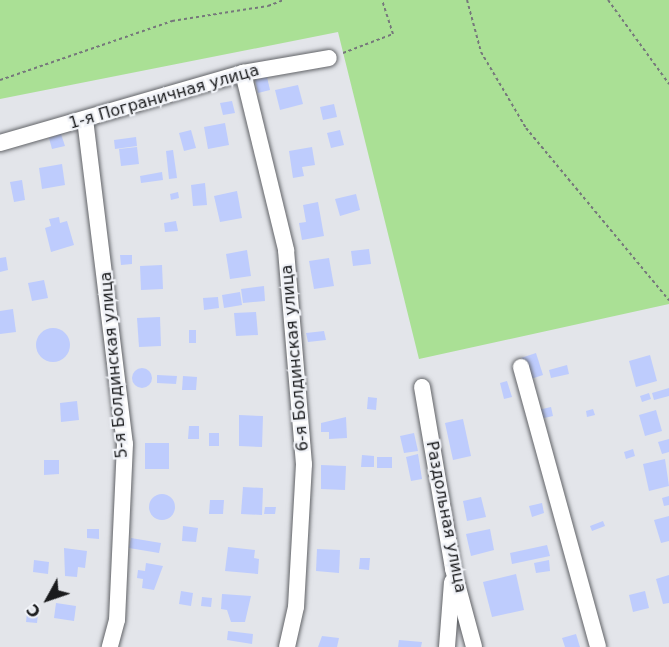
<!DOCTYPE html>
<meta charset="utf-8">
<style>
body{margin:0}
#map{position:relative;width:669px;height:647px;overflow:hidden;background:#e3e5ea;font-family:"DejaVu Sans",sans-serif}
div>[style]{position:absolute}
.green>*{inset:0;background:#aae095}
.building>*{inset:0;background:#beccfd}
.round{border-radius:50%}
.path>*{height:2px;margin-top:-1px;transform-origin:0;background:repeating-linear-gradient(90deg,#76787b 0 3px,transparent 0 6px)}
.roads{filter:drop-shadow(0 0 2px #616367) drop-shadow(0 0 2px #616367)}
.minor>*{height:16px;margin:-8px;padding:0 8px;transform-origin:8px;border-radius:8px;background:#fff}
span{translate:-50% -50%;white-space:nowrap;text-align:center;line-height:1.15;-webkit-text-stroke:4.5px #f0f2f7;paint-order:stroke}
.street-label{font-size:16px;color:#1a1b1d}
.north{position:absolute;left:18px;top:569px;width:60px;height:60px;-webkit-text-stroke:4px #f0f2f7;paint-order:stroke;rotate:230deg;font-size:16px;font-weight:700;line-height:24px;text-align:center;color:#1a1b1d}
.north::after{content:'';display:block;margin:auto;width:21px;height:27px;background:#1a1b1d;clip-path:polygon(50% 0,100% 100%,50% 72%,0 100%)}
</style>
<div id="map">
<div class="green">
<div style="clip-path:polygon(0 0,669px 0,669px 304px,419px 359px,338px 32px,0 99px)"></div>
</div>
<div class="building">
<div style="clip-path:polygon(267px 77px,270px 90px,258px 93px,255px 80px)"></div>
<div style="clip-path:polygon(298px 85px,303px 104px,280px 110px,275px 90px)"></div>
<div style="clip-path:polygon(232px 101px,235px 113px,223px 115px,220px 103px)"></div>
<div style="clip-path:polygon(334px 104px,337px 117px,323px 120px,320px 107px)"></div>
<div style="clip-path:polygon(225px 123px,229px 145px,208px 149px,204px 127px)"></div>
<div style="clip-path:polygon(191px 130px,196px 148px,184px 151px,179px 133px)"></div>
<div style="clip-path:polygon(340px 130px,344px 145px,331px 148px,327px 133px)"></div>
<div style="clip-path:polygon(61px 134px,65px 146px,52px 149px,49px 138px)"></div>
<div style="clip-path:polygon(136px 137px,137px 146px,115px 149px,114px 140px)"></div>
<div style="clip-path:polygon(137px 147px,139px 164px,121px 166px,119px 149px)"></div>
<div style="clip-path:polygon(312px 147px,315px 165px,302px 167px,304px 176px,293px 178px,289px 151px)"></div>
<div style="clip-path:polygon(173px 150px,177px 178px,169px 179px,166px 151px)"></div>
<div style="clip-path:polygon(62px 164px,65px 185px,42px 189px,39px 168px)"></div>
<div style="clip-path:polygon(162px 172px,163px 180px,141px 183px,140px 176px)"></div>
<div style="clip-path:polygon(22px 180px,25px 200px,14px 202px,10px 182px)"></div>
<div style="clip-path:polygon(205px 183px,207px 205px,193px 206px,191px 185px)"></div>
<div style="clip-path:polygon(237px 191px,242px 218px,220px 222px,214px 196px)"></div>
<div style="clip-path:polygon(178px 192px,179px 198px,171px 200px,170px 194px)"></div>
<div style="clip-path:polygon(356px 194px,360px 210px,340px 216px,335px 199px)"></div>
<div style="clip-path:polygon(318px 202px,324px 236px,302px 240px,299px 223px,306px 222px,303px 205px)"></div>
<div style="clip-path:polygon(59px 217px,60px 223px,67px 221px,74px 245px,51px 252px,45px 228px,51px 226px,49px 219px)"></div>
<div style="clip-path:polygon(176px 221px,178px 231px,165px 232px,164px 223px)"></div>
<div style="clip-path:polygon(369px 249px,371px 264px,353px 266px,351px 251px)"></div>
<div style="clip-path:polygon(247px 250px,251px 276px,230px 279px,226px 254px)"></div>
<div style="clip-path:polygon(120px 255px,132px 255px,132px 264px,121px 265px)"></div>
<div style="clip-path:polygon(6px 257px,8px 270px,0 272px,0 258px)"></div>
<div style="clip-path:polygon(329px 258px,334px 286px,314px 289px,309px 261px)"></div>
<div style="clip-path:polygon(162px 265px,163px 289px,141px 290px,140px 266px)"></div>
<div style="clip-path:polygon(44px 280px,48px 298px,32px 301px,28px 283px)"></div>
<div style="clip-path:polygon(264px 286px,265px 301px,243px 303px,241px 289px)"></div>
<div style="clip-path:polygon(240px 292px,242px 305px,224px 308px,222px 295px)"></div>
<div style="clip-path:polygon(218px 297px,219px 308px,204px 310px,203px 298px)"></div>
<div style="clip-path:polygon(13px 309px,16px 332px,0 334px,0 311px)"></div>
<div style="clip-path:polygon(256px 312px,258px 335px,236px 336px,234px 313px)"></div>
<div style="clip-path:polygon(160px 317px,161px 346px,139px 347px,137px 318px)"></div>
<div class="round" style="left:36px;top:328px;width:34px;height:34px"></div>
<div style="clip-path:polygon(189px 330px,196px 330px,196px 343px,189px 343px)"></div>
<div style="clip-path:polygon(324px 331px,326px 340px,308px 342px,306px 333px)"></div>
<div style="clip-path:polygon(536px 353px,543px 375px,528px 380px,521px 358px)"></div>
<div style="clip-path:polygon(650px 355px,657px 381px,636px 387px,629px 361px)"></div>
<div style="clip-path:polygon(567px 365px,569px 374px,551px 378px,549px 370px)"></div>
<div class="round" style="left:132px;top:368px;width:20px;height:20px"></div>
<div style="clip-path:polygon(157px 375px,177px 376px,176px 384px,157px 383px)"></div>
<div style="clip-path:polygon(183px 376px,197px 377px,196px 390px,182px 390px)"></div>
<div style="clip-path:polygon(507px 381px,512px 397px,504px 399px,500px 383px)"></div>
<div style="clip-path:polygon(669px 388px,669px 396px,654px 400px,652px 393px)"></div>
<div style="clip-path:polygon(649px 393px,651px 399px,642px 402px,640px 396px)"></div>
<div style="clip-path:polygon(368px 397px,377px 398px,376px 410px,367px 409px)"></div>
<div style="clip-path:polygon(77px 401px,79px 420px,61px 422px,60px 403px)"></div>
<div style="clip-path:polygon(551px 407px,553px 416px,540px 419px,538px 410px)"></div>
<div style="clip-path:polygon(593px 409px,595px 415px,587px 417px,586px 411px)"></div>
<div style="clip-path:polygon(656px 410px,662px 431px,645px 436px,639px 415px)"></div>
<div style="clip-path:polygon(239px 415px,263px 416px,262px 447px,239px 446px)"></div>
<div style="clip-path:polygon(346px 417px,347px 438px,329px 439px,329px 432px,321px 432px,321px 423px)"></div>
<div style="clip-path:polygon(463px 419px,471px 456px,453px 460px,445px 423px)"></div>
<div style="clip-path:polygon(189px 426px,199px 426px,199px 439px,188px 439px)"></div>
<div style="clip-path:polygon(209px 433px,219px 433px,219px 446px,209px 446px)"></div>
<div style="clip-path:polygon(414px 433px,418px 451px,404px 453px,400px 436px)"></div>
<div style="clip-path:polygon(669px 439px,669px 452px,662px 454px,658px 442px)"></div>
<div style="clip-path:polygon(145px 443px,169px 443px,169px 469px,145px 469px)"></div>
<div style="clip-path:polygon(633px 449px,635px 456px,626px 459px,624px 452px)"></div>
<div style="clip-path:polygon(418px 454px,422px 479px,411px 481px,406px 457px)"></div>
<div style="clip-path:polygon(362px 455px,374px 456px,374px 467px,361px 467px)"></div>
<div style="clip-path:polygon(377px 457px,392px 457px,392px 468px,377px 468px)"></div>
<div style="clip-path:polygon(665px 459px,669px 486px,649px 491px,643px 464px)"></div>
<div style="clip-path:polygon(44px 460px,59px 460px,59px 474px,44px 475px)"></div>
<div style="clip-path:polygon(321px 465px,346px 466px,345px 490px,321px 489px)"></div>
<div style="clip-path:polygon(243px 487px,263px 488px,262px 515px,241px 514px)"></div>
<div class="round" style="left:149px;top:494px;width:26px;height:26px"></div>
<div style="clip-path:polygon(669px 496px,669px 505px,664px 506px,662px 498px)"></div>
<div style="clip-path:polygon(481px 497px,486px 517px,467px 521px,463px 501px)"></div>
<div style="clip-path:polygon(210px 500px,224px 500px,223px 514px,209px 514px)"></div>
<div style="clip-path:polygon(542px 503px,544px 513px,532px 517px,529px 506px)"></div>
<div style="clip-path:polygon(265px 507px,276px 507px,275px 514px,264px 514px)"></div>
<div style="clip-path:polygon(669px 516px,669px 541px,661px 543px,654px 520px)"></div>
<div style="clip-path:polygon(603px 521px,605px 526px,592px 531px,590px 526px)"></div>
<div style="clip-path:polygon(183px 526px,198px 528px,196px 542px,182px 541px)"></div>
<div style="clip-path:polygon(87px 529px,99px 529px,99px 539px,87px 538px)"></div>
<div style="clip-path:polygon(490px 529px,494px 550px,471px 556px,466px 534px)"></div>
<div style="clip-path:polygon(131px 538px,161px 543px,159px 553px,129px 548px)"></div>
<div style="clip-path:polygon(547px 545px,550px 556px,512px 564px,510px 553px)"></div>
<div style="clip-path:polygon(228px 547px,255px 550px,254px 558px,259px 559px,258px 574px,225px 571px)"></div>
<div style="clip-path:polygon(64px 548px,87px 551px,85px 568px,78px 567px,77px 577px,65px 576px)"></div>
<div style="clip-path:polygon(317px 549px,340px 550px,339px 573px,316px 571px)"></div>
<div style="clip-path:polygon(360px 558px,370px 558px,369px 570px,359px 569px)"></div>
<div style="clip-path:polygon(34px 560px,49px 562px,48px 574px,33px 572px)"></div>
<div style="clip-path:polygon(549px 560px,550px 571px,536px 573px,534px 563px)"></div>
<div style="clip-path:polygon(146px 563px,163px 566px,154px 590px,142px 588px,143px 579px,137px 578px,138px 570px,145px 571px)"></div>
<div style="clip-path:polygon(516px 574px,524px 610px,492px 617px,483px 582px)"></div>
<div style="clip-path:polygon(669px 575px,669px 603px,663px 604px,656px 579px)"></div>
<div style="clip-path:polygon(181px 591px,193px 593px,191px 606px,179px 604px)"></div>
<div style="clip-path:polygon(645px 591px,649px 608px,633px 612px,629px 595px)"></div>
<div style="clip-path:polygon(222px 594px,251px 596px,245px 622px,231px 622px,227px 610px,221px 609px)"></div>
<div style="clip-path:polygon(202px 597px,212px 598px,211px 607px,201px 606px)"></div>
<div style="clip-path:polygon(56px 603px,76px 606px,74px 621px,54px 618px)"></div>
<div style="clip-path:polygon(27px 613px,38px 614px,37px 623px,26px 622px)"></div>
<div style="clip-path:polygon(228px 631px,253px 634px,252px 644px,227px 640px)"></div>
<div style="clip-path:polygon(576px 634px,580px 647px,565px 647px,562px 638px)"></div>
<div style="clip-path:polygon(322px 636px,339px 638px,337px 647px,318px 647px)"></div>
<div style="clip-path:polygon(399px 640px,422px 642px,421px 647px,398px 647px)"></div>
</div>
<div class="path">
<div style="left:467px;top:0;width:54px;rotate:74.9deg"></div>
<div style="left:481px;top:52px;width:88px;rotate:59.4deg"></div>
<div style="left:526px;top:128px;width:224px;rotate:50.3deg"></div>
<div style="left:608px;top:0;width:104px;rotate:54deg"></div>
<div style="left:343px;top:53px;width:53px;rotate:-20.8deg"></div>
<div style="left:393px;top:34px;width:36px;rotate:-108deg"></div>
<div style="left:0;top:80px;width:182px;rotate:-18.9deg"></div>
<div style="left:172px;top:21px;width:97px;rotate:-8.9deg"></div>
<div style="left:268px;top:6px;width:17px;rotate:-21deg"></div>
</div>
<div class="roads">
<div class="minor">
<div style="left:243px;top:73px;width:182px;rotate:76.3deg"></div>
<div style="left:286px;top:250px;width:215px;rotate:85.2deg"></div>
<div style="left:304px;top:464px;width:143px;rotate:93.2deg"></div>
<div style="left:296px;top:607px;width:41px;rotate:102.7deg"></div>
<div style="left:85px;top:119px;width:327px;rotate:83deg"></div>
<div style="left:125px;top:444px;width:176px;rotate:92.6deg"></div>
<div style="left:117px;top:620px;width:28px;rotate:105deg"></div>
<div style="left:0;top:143px;width:253px;rotate:-16.1deg"></div>
<div style="left:243px;top:73px;width:87px;rotate:-9.9deg"></div>
<div style="left:521px;top:367px;width:290px;rotate:74.6deg"></div>
<div style="left:422px;top:387px;width:185px;rotate:80.3deg"></div>
<div style="left:453px;top:569px;width:81px;rotate:74.9deg"></div>
<div style="left:447px;top:647px;width:65px;rotate:-85.6deg"></div>
</div>
</div>
<div class="street-label">
<span style="left:164px;top:97px;rotate:-16deg">1-я Пограничная улица</span>
<span style="left:295px;top:358px;rotate:-95deg">6-я Болдинская улица</span>
<span style="left:114px;top:365px;rotate:-95deg">5-я Болдинская улица</span>
<span style="left:446px;top:517px;rotate:79deg">Раздольная улица</span>
</div>
<div class="north">С</div>
</div>
